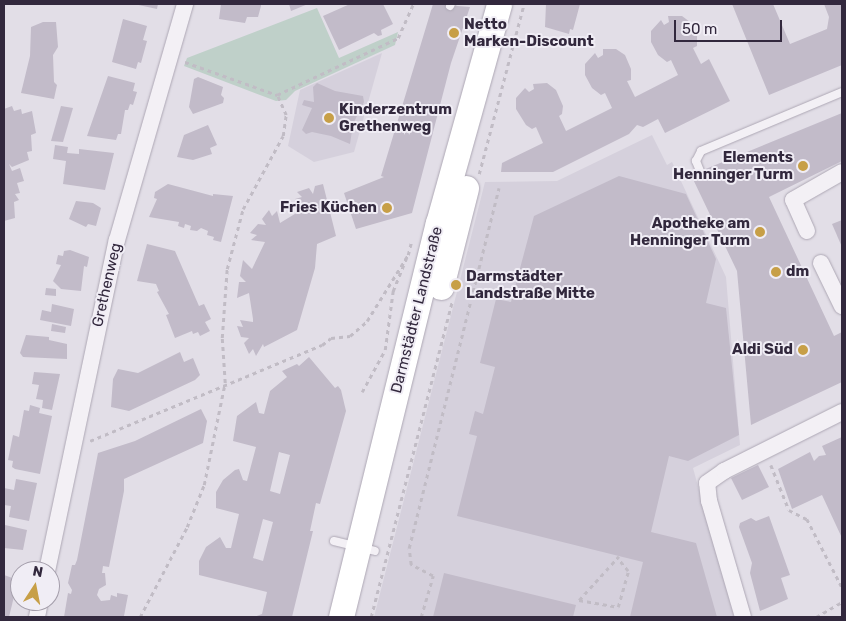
<!DOCTYPE html>
<meta charset="utf-8">
<style>
body{margin:0}
#map{position:relative;width:846px;height:621px;overflow:hidden;background:#e2dee7;font-family:Rubik,sans-serif}
div>[style]{position:absolute}
.built>*{inset:0;background:#d5d0dc}
.green>*{inset:0;background:#bfd0c9}
.building>*{inset:0;background:#c2bbc9}
.path>*{height:2.5px;margin-top:-1.25px;transform-origin:0;background:repeating-linear-gradient(90deg,#c1bcc5 0 4px,transparent 0 8px)}
.roads{filter:drop-shadow(0 0 1px #ada7b4) drop-shadow(0 0 1px #ada7b4)}
.lane>*{height:8px;margin:-4px;padding:0 4px;transform-origin:4px;border-radius:4px;background:#f3f0f5}
.street>*{height:16px;margin:-8px;padding:0 8px;transform-origin:8px;border-radius:8px;background:#f3f0f5}
.primary>*{height:25px;margin:-12.5px;padding:0 12.5px;transform-origin:12.5px;border-radius:12.5px;background:#fff}
.dots>*{width:14px;height:14px;translate:-50% -50%;box-sizing:border-box;border:2px solid #f0edf5;border-radius:50%}
span{translate:-50% -50%;white-space:nowrap;text-align:center;line-height:1.15;-webkit-text-stroke:4px #f0edf5;paint-order:stroke}
.poi-label{font-size:15px;color:#32283d;font-weight:700}
.left{translate:0 -50%;text-align:left}
.right{translate:-100% -50%;text-align:right}
.street-label{font-size:15px;color:#32283d}
.frame{position:absolute;inset:0;border:5px solid #32283d;pointer-events:none}
.north{position:absolute;left:10px;top:561px;width:50px;height:50px;box-sizing:border-box;background:#f0edf5;border:1px solid #a49eab;border-radius:50%;rotate:11deg;font-size:14px;font-weight:700;line-height:20px;text-align:center;color:#32283d}
.north::after{content:'';display:block;margin:auto;width:18px;height:22px;background:#c79f47;clip-path:polygon(50% 0,100% 100%,50% 72%,0 100%)}
.scale{position:absolute;left:674px;top:20px;width:108px;height:22px;box-sizing:border-box;border:2px solid #32283d;border-top:0;padding-left:6px;font-size:15px;line-height:18px;white-space:nowrap;color:#32283d;-webkit-text-stroke:4px #f0edf5;paint-order:stroke}
</style>
<div id="map">
<div class="built">
<div style="clip-path:polygon(382px 53px,354px 152px,314px 162px,288px 146px,300px 90px)"></div>
<div style="clip-path:polygon(652px 135px,667px 165px,672px 162px,726px 277px,740px 445px,693px 468px,734px 617px,374px 617px,485px 182px,557px 181px)"></div>
</div>
<div class="green">
<div style="clip-path:polygon(317px 8px,339px 58px,398px 32px,395px 45px,295px 91px,286px 100px,276px 101px,184px 66px,187px 58px)"></div>
</div>
<div class="building">
<div style="clip-path:polygon(134px 4px,158px 4px,157px 9px)"></div>
<div style="clip-path:polygon(221px 4px,261px 4px,261px 6px,258px 17px,247px 17px,245px 23px,219px 19px)"></div>
<div style="clip-path:polygon(289px 4px,308px 4px,291px 11px)"></div>
<div style="clip-path:polygon(350px 4px,383px 4px,393px 24px,381px 30px,382px 35px,378px 36px,374px 33px,339px 50px,323px 16px)"></div>
<div style="clip-path:polygon(433px 4px,470px 7px,451px 63px,412px 213px,356px 229px,344px 193px,384px 177px,381px 176px)"></div>
<div style="clip-path:polygon(546px 4px,580px 4px,573px 30px,570px 29px,569px 34px,545px 27px)"></div>
<div style="clip-path:polygon(732px 4px,773px 4px,790px 44px,827px 29px,829px 17px,824px 4px,842px 4px,842px 65px,769px 95px)"></div>
<div style="clip-path:polygon(668px 16px,682px 16px,690px 22px,697px 36px,697px 46px,693px 48px,701px 64px,709px 59px,730px 101px,665px 133px,658px 119px,643px 127px,637px 125px,629px 134px,553px 172px,501px 172px,502px 163px,543px 143px,536px 127px,532px 129px,526px 125px,516px 109px,516px 98px,525px 88px,529px 92px,534px 89px,533px 84px,547px 83px,556px 90px,563px 106px,562px 114px,559px 116px,566px 131px,612px 108px,605px 93px,601px 95px,592px 88px,585px 75px,585px 64px,595px 53px,598px 58px,603px 55px,603px 49px,616px 49px,625px 55px,631px 69px,631px 80px,627px 81px,635px 97px,678px 75px,671px 60px,667px 62px,658px 55px,651px 42px,651px 31px,661px 20px,664px 25px,669px 22px)"></div>
<div style="clip-path:polygon(123px 19px,147px 26px,143px 40px,147px 41px,141px 63px,138px 62px,136px 69px,112px 62px)"></div>
<div style="clip-path:polygon(43px 22px,56px 22px,58px 47px,53px 55px,54px 82px,57px 85px,54px 99px,21px 93px,30px 56px,31px 27px)"></div>
<div style="clip-path:polygon(108px 76px,135px 83px,133px 91px,137px 92px,133px 105px,130px 104px,128px 110px,125px 110px,121px 134px,118px 134px,116px 140px,87px 136px)"></div>
<div style="clip-path:polygon(198px 77px,223px 87px,221px 95px,224px 98px,223px 103px,193px 114px,189px 107px,194px 79px)"></div>
<div style="clip-path:polygon(317px 83px,335px 91px,363px 96px,364px 102px,353px 124px,350px 144px,331px 136px,312px 132px,306px 134px,302px 130px,312px 108px,302px 105px,304px 100px,314px 102px,313px 87px)"></div>
<div style="clip-path:polygon(12px 106px,14px 111px,21px 109px,22px 114px,32px 111px,36px 133px,31px 135px,32px 151px,27px 152px,29px 160px,12px 167px,9px 164px,12px 171px,20px 168px,24px 181px,17px 183px,20px 193px,15px 194px,19px 200px,14px 202px,15px 218px,4px 221px,4px 109px)"></div>
<div style="clip-path:polygon(61px 106px,73px 108px,63px 142px,51px 141px)"></div>
<div style="clip-path:polygon(842px 113px,842px 161px,769px 197px,834px 336px,842px 332px,842px 382px,751px 425px,737px 271px,691px 175px)"></div>
<div style="clip-path:polygon(208px 125px,217px 145px,210px 148px,212px 154px,193px 160px,177px 157px,184px 135px)"></div>
<div style="clip-path:polygon(55px 145px,68px 147px,67px 153px,79px 154px,79px 149px,114px 153px,105px 190px,63px 184px,66px 161px,53px 159px)"></div>
<div style="clip-path:polygon(619px 176px,686px 194px,716px 259px,706px 303px,726px 308px,739px 435px,688px 461px,669px 456px,651px 532px,696px 543px,717px 617px,630px 617px,643px 562px,457px 516px,477px 436px,469px 434px,475px 411px,483px 414px,495px 367px,480px 363px,496px 299px,511px 302px,534px 216px)"></div>
<div style="clip-path:polygon(168px 184px,213px 196px,213px 194px,233px 196px,221px 242px,213px 240px,214px 237px,207px 235px,208px 231px,201px 228px,197px 231px,190px 230px,191px 226px,185px 224px,184px 228px,178px 226px,179px 222px,149px 217px,157px 199px,154px 198px,155px 192px)"></div>
<div style="clip-path:polygon(323px 184px,336px 236px,317px 244px,315px 268px,297px 330px,264px 347px,263px 344px,256px 356px,253px 349px,249px 354px,244px 343px,249px 338px,241px 337px,237px 326px,243px 327px,240px 320px,253px 322px,253px 319px,249px 293px,237px 298px,239px 282px,246px 282px,240px 276px,243px 260px,252px 269px,265px 242px,251px 240px,257px 235px,250px 233px,258px 224px,266px 225px,262px 219px,269px 210px,272px 216px,277px 211px,280px 223px,303px 209px,305px 207px,295px 199px,302px 197px,297px 192px,309px 188px,313px 194px,315px 186px)"></div>
<div style="clip-path:polygon(76px 201px,93px 203px,101px 208px,96px 226px,88px 224px,86px 227px,69px 219px)"></div>
<div style="clip-path:polygon(842px 220px,842px 247px,832px 224px)"></div>
<div style="clip-path:polygon(147px 244px,175px 251px,199px 306px,204px 304px,211px 319px,205px 322px,210px 331px,200px 336px,198px 332px,193px 334px,192px 331px,175px 338px,166px 315px,169px 314px,157px 292px,159px 291px,156px 284px,137px 281px)"></div>
<div style="clip-path:polygon(70px 250px,89px 257px,87px 267px,84px 266px,81px 291px,61px 289px,53px 281px,61px 265px,56px 264px,58px 255px,63px 256px,64px 251px)"></div>
<div style="clip-path:polygon(46px 288px,56px 289px,56px 296px,45px 295px)"></div>
<div style="clip-path:polygon(52px 304px,74px 309px,71px 326px,40px 320px,42px 310px,51px 312px)"></div>
<div style="clip-path:polygon(52px 324px,66px 327px,65px 333px,51px 331px)"></div>
<div style="clip-path:polygon(26px 335px,49px 337px,49px 340px,67px 344px,67px 359px,23px 357px,20px 353px)"></div>
<div style="clip-path:polygon(180px 352px,184px 362px,193px 358px,200px 375px,195px 380px,129px 411px,111px 407px,113px 379px,118px 369px,138px 373px)"></div>
<div style="clip-path:polygon(evenodd,309px 357px,335px 388px,338px 386px,341px 390px,346px 411px,320px 504px,316px 503px,310px 531px,313px 531px,292px 617px,254px 617px,262px 614px,267px 592px,199px 575px,199px 561px,206px 547px,220px 537px,226px 548px,231px 548px,239px 514px,216px 508px,216px 492px,223px 480px,235px 470px,239px 469px,243px 480px,247px 481px,256px 447px,233px 441px,237px 416px,256px 402px,259px 413px,264px 414px,270px 391px,287px 377px,282px 371px,297px 364px,299px 366px,309px 357px,279px 452px,290px 455px,280px 494px,270px 491px,279px 452px,309px 357px,263px 519px,273px 522px,263px 561px,253px 558px,263px 519px)"></div>
<div style="clip-path:polygon(34px 372px,60px 374px,52px 410px,42px 408px,43px 400px,36px 399px,39px 385px,32px 384px)"></div>
<div style="clip-path:polygon(30px 405px,40px 408px,39px 413px,52px 416px,40px 474px,15px 469px,12px 467px,13px 461px,8px 460px,13px 435px,19px 437px,24px 410px,29px 411px)"></div>
<div style="clip-path:polygon(201px 409px,207px 421px,203px 443px,124px 479px,124px 491px,109px 567px,103px 566px,102px 573px,105px 573px,106px 585px,99px 589px,97px 595px,101px 601px,110px 600px,111px 595px,117px 597px,117px 593px,128px 595px,124px 616px,64px 617px,68px 593px,71px 594px,72px 590px,68px 583px,72px 565px,75px 565px,77px 560px,98px 453px,135px 441px)"></div>
<div style="clip-path:polygon(842px 437px,842px 538px,822px 495px,792px 509px,778px 469px,810px 452px,814px 461px,819px 456px,826px 455px,822px 446px)"></div>
<div style="clip-path:polygon(758px 465px,769px 487px,742px 500px,731px 478px)"></div>
<div style="clip-path:polygon(16px 479px,37px 483px,29px 521px,9px 517px,11px 506px,4px 505px,4px 488px,14px 490px)"></div>
<div style="clip-path:polygon(769px 516px,790px 575px,781px 578px,788px 599px,760px 611px,750px 573px,752px 563px,739px 527px,740px 523px,751px 518px,756px 521px)"></div>
<div style="clip-path:polygon(5px 525px,27px 530px,23px 550px,4px 548px)"></div>
<div style="clip-path:polygon(444px 573px,576px 605px,573px 617px,433px 617px)"></div>
<div style="clip-path:polygon(4px 575px,18px 580px,9px 617px,4px 617px)"></div>
</div>
<div class="path">
<div style="left:185px;top:62px;width:98px;rotate:19.7deg"></div>
<div style="left:277px;top:95px;width:134px;rotate:-25.2deg"></div>
<div style="left:398px;top:38px;width:37px;rotate:-66deg"></div>
<div style="left:479px;top:174px;width:176px;rotate:-75.2deg"></div>
<div style="left:362px;top:392px;width:48px;rotate:-61.3deg"></div>
<div style="left:385px;top:350px;width:60px;rotate:-82.3deg"></div>
<div style="left:393px;top:291px;width:35px;rotate:-68deg"></div>
<div style="left:90px;top:441px;width:251px;rotate:-22.5deg"></div>
<div style="left:322px;top:345px;width:11px;rotate:-38deg"></div>
<div style="left:331px;top:338px;width:19px;rotate:-6deg"></div>
<div style="left:350px;top:336px;width:23px;rotate:-41deg"></div>
<div style="left:367px;top:321px;width:78px;rotate:-58.2deg"></div>
<div style="left:408px;top:255px;width:12px;rotate:-76deg"></div>
<div style="left:771px;top:465px;width:48px;rotate:68.2deg"></div>
<div style="left:789px;top:510px;width:20px;rotate:27deg"></div>
<div style="left:807px;top:519px;width:76px;rotate:62.8deg"></div>
<div style="left:579px;top:600px;width:40px;rotate:10deg"></div>
<div style="left:618px;top:607px;width:37px;rotate:-74deg"></div>
<div style="left:628px;top:571px;width:16px;rotate:-130deg"></div>
<div style="left:579px;top:600px;width:59px;rotate:-47.7deg"></div>
<div style="left:140px;top:617px;width:102px;rotate:-62.4deg"></div>
<div style="left:187px;top:527px;width:45px;rotate:-68deg"></div>
<div style="left:204px;top:485px;width:104px;rotate:-78.4deg"></div>
<div style="left:225px;top:383px;width:45px;rotate:-93.8deg"></div>
<div style="left:222px;top:338px;width:69px;rotate:-85.9deg"></div>
<div style="left:227px;top:269px;width:62px;rotate:-75.1deg"></div>
<div style="left:243px;top:209px;width:83px;rotate:-61.3deg"></div>
<div style="left:283px;top:136px;width:21px;rotate:-82deg"></div>
<div style="left:286px;top:115px;width:22px;rotate:-114deg"></div>
<div style="left:371px;top:617px;width:325px;rotate:-75.6deg"></div>
<div style="left:421px;top:617px;width:43px;rotate:-73.7deg"></div>
<div style="left:433px;top:576px;width:25px;rotate:-153deg"></div>
<div style="left:411px;top:565px;width:17px;rotate:-97deg"></div>
<div style="left:409px;top:548px;width:371px;rotate:-76deg"></div>
<div style="left:816px;top:617px;width:30px;rotate:-30deg"></div>
</div>
<div class="roads">
<div class="lane">
<div style="left:450px;top:6px;width:2px;rotate:-63deg"></div>
<div style="left:700px;top:171px;width:11px;rotate:-112deg"></div>
<div style="left:696px;top:161px;width:11px;rotate:-63deg"></div>
<div style="left:701px;top:151px;width:153px;rotate:-22.7deg"></div>
<div style="left:334px;top:541px;width:42px;rotate:13.7deg"></div>
</div>
<div class="street">
<div style="left:807px;top:231px;width:34px;rotate:-114deg"></div>
<div style="left:793px;top:200px;width:56px;rotate:-29.7deg"></div>
<div style="left:821px;top:263px;width:48px;rotate:64deg"></div>
<div style="left:47px;top:571px;width:338px;rotate:-78.1deg"></div>
<div style="left:117px;top:240px;width:246px;rotate:-73.9deg"></div>
<div style="left:37px;top:617px;width:16px;rotate:-79deg"></div>
<div style="left:743px;top:617px;width:121px;rotate:-106.3deg"></div>
<div style="left:709px;top:501px;width:18px;rotate:-96deg"></div>
<div style="left:707px;top:483px;width:21px;rotate:-35deg"></div>
<div style="left:724px;top:471px;width:132px;rotate:-26.6deg"></div>
</div>
<div class="primary">
<div style="left:441px;top:287px;width:102px;rotate:-75.8deg"></div>
<div style="left:341px;top:617px;width:406px;rotate:-76.2deg"></div>
<div style="left:438px;top:223px;width:227px;rotate:-74.4deg"></div>
</div>
</div>
<div class="dots">
<div style="left:454px;top:33px;background:#c79f47"></div>
<div style="left:329px;top:118px;background:#c79f47"></div>
<div style="left:803px;top:166px;background:#c79f47"></div>
<div style="left:387px;top:208px;background:#c79f47"></div>
<div style="left:760px;top:232px;background:#c79f47"></div>
<div style="left:776px;top:272px;background:#c79f47"></div>
<div style="left:456px;top:285px;background:#c79f47"></div>
<div style="left:803px;top:350px;background:#c79f47"></div>
</div>
<div class="poi-label">
<span class="left" style="left:464px;top:33px">Netto<br>Marken-Discount</span>
<span class="left" style="left:339px;top:118px">Kinderzentrum<br>Grethenweg</span>
<span class="right" style="left:793px;top:166px">Elements<br>Henninger Turm</span>
<span class="right" style="left:377px;top:208px">Fries Küchen</span>
<span class="right" style="left:750px;top:232px">Apotheke am<br>Henninger Turm</span>
<span class="left" style="left:786px;top:272px">dm</span>
<span class="left" style="left:466px;top:285px">Darmstädter<br>Landstraße Mitte</span>
<span class="right" style="left:793px;top:350px">Aldi Süd</span>
</div>
<div class="street-label">
<span style="left:107px;top:285px;rotate:-77deg">Grethenweg</span>
<span style="left:417px;top:310px;rotate:-76deg">Darmstädter Landstraße</span>
</div>
<div class="frame"></div>
<div class="north">N</div>
<div class="scale">50 m</div>
</div>
